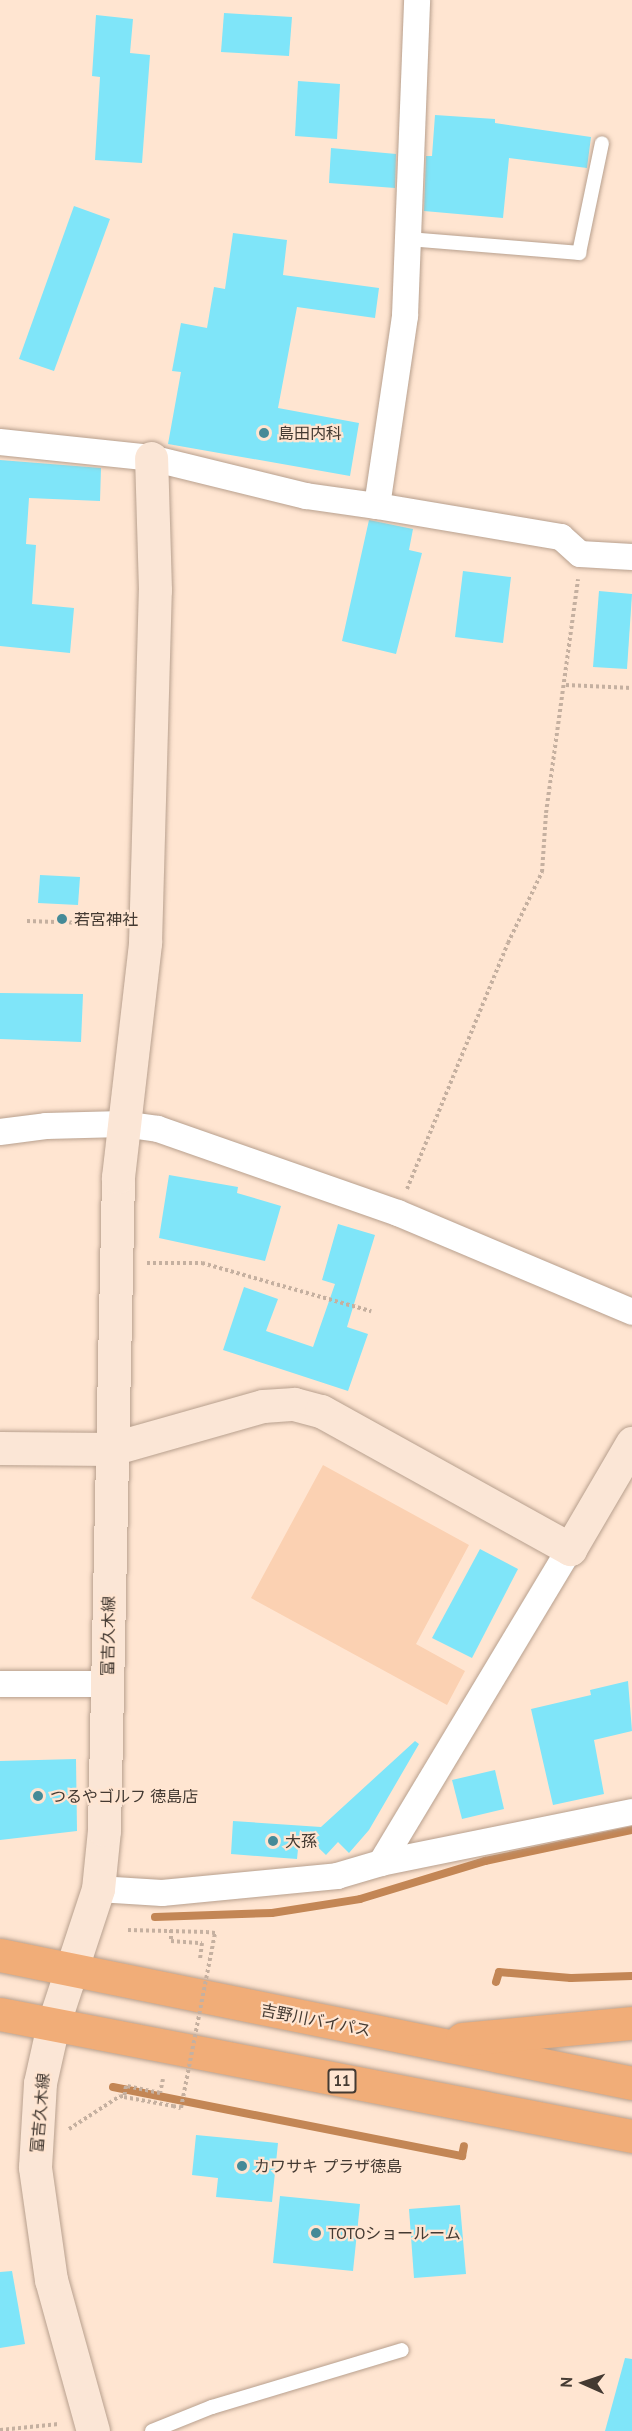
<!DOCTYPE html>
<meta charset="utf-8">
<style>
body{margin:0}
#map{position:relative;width:632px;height:2431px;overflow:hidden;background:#ffe5d1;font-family:"PT Sans","Noto Sans JP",sans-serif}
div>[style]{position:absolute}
.green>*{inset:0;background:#fbd1b2}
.stream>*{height:8px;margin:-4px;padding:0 4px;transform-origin:4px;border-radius:4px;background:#c38655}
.building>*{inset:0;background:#7fe5f9}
.path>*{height:4px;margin-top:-2px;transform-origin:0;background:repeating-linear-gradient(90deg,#c5b0a0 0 3px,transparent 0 6px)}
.roads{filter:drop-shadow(0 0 2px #b8a08e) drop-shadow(0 0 2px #b8a08e)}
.lane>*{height:14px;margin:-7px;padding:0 7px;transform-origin:7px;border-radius:7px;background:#fff}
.street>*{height:26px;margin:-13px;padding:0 13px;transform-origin:13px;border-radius:13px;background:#fff}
.secondary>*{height:33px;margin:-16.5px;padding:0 16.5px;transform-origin:16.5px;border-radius:16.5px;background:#fbe6d6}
.highway>*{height:33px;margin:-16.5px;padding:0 16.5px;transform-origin:16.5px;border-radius:16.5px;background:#f1ad78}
.path-bridge>*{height:4px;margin-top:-2px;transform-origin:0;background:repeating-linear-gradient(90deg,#c5b0a0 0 3px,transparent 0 6px)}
.dots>*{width:16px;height:16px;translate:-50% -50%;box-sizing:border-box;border:3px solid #ffe5d1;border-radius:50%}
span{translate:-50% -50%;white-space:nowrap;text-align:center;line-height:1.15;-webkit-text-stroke:4.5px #ffe5d1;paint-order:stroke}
.shield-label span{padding:2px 4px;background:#ffe5d1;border:2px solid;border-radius:4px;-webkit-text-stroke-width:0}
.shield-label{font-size:15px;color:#443a32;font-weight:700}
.poi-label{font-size:16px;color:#443a32}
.left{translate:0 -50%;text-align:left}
.street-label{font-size:16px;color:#443a32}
.north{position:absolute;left:554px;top:2353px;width:60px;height:60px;-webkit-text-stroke:4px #ffe5d1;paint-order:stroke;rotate:273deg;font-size:16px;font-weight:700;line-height:24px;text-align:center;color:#443a32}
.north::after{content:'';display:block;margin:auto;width:21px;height:27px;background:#443a32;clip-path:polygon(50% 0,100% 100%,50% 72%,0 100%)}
</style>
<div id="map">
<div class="green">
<div style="clip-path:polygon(323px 1465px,469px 1545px,416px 1644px,465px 1671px,447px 1705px,251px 1598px)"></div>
</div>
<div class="stream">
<div style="left:155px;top:1917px;width:117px;rotate:-2deg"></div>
<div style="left:272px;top:1913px;width:89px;rotate:-9deg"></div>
<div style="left:360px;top:1899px;width:131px;rotate:-16.9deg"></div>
<div style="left:485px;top:1861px;width:150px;rotate:-11.9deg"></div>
<div style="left:496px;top:1982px;width:10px;rotate:-73deg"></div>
<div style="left:499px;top:1972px;width:72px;rotate:4.8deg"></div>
<div style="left:571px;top:1978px;width:61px;rotate:-1.9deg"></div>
<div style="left:113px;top:2087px;width:356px;rotate:11.2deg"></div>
<div style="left:462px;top:2156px;width:10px;rotate:-79deg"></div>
</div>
<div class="building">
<div style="clip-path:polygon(224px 13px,292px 17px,289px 56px,221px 52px)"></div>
<div style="clip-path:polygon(96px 15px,133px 19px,130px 53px,150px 55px,142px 163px,95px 160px,100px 77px,92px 76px)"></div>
<div style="clip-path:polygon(298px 81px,340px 84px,337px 139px,295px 136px)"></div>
<div style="clip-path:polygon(435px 115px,495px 119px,495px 123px,591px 137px,587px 168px,509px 158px,503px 218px,424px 211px,426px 156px,432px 156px)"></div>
<div style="clip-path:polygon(331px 148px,396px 154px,395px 188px,329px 183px)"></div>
<div style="clip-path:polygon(74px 206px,110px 219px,54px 371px,19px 359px)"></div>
<div style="clip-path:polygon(233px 233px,287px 240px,283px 275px,379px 288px,375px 318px,297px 307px,278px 408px,359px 423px,350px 476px,168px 444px,181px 372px,172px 371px,181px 323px,207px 328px,214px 287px,225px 289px)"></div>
<div style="clip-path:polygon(0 460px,101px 468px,100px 501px,29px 498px,26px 544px,36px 545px,32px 604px,74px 608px,70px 653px,0 646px)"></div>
<div style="clip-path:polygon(369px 520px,413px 529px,409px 550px,422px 553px,396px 654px,342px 641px)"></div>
<div style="clip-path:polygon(463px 571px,511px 577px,503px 643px,455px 637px)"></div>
<div style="clip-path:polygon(599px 591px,632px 594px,627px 669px,593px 667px)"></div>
<div style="clip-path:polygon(40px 875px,80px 877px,78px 905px,38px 903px)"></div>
<div style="clip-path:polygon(0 993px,83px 994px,81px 1042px,0 1039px)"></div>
<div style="clip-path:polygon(169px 1175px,238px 1187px,237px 1193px,281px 1206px,265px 1261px,159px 1238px)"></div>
<div style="clip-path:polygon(338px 1224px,375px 1235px,347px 1327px,368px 1334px,348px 1391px,223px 1350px,244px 1287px,278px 1299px,266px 1331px,313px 1347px,335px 1284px,322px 1280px)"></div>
<div style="clip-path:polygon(480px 1549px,518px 1569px,472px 1658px,432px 1638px)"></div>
<div style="clip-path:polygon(628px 1681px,632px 1731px,594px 1740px,604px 1794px,553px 1805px,531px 1709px,591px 1695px,590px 1690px)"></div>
<div style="clip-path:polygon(415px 1741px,419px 1744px,369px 1830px,349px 1853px,338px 1842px,326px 1855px,300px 1830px,297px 1859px,231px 1854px,233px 1821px,321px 1827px)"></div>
<div style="clip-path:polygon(76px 1759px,77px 1831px,0 1840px,0 1761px)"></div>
<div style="clip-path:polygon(495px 1770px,504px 1809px,462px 1819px,452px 1780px)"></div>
<div style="clip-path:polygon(196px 2135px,278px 2143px,272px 2202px,216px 2197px,218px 2178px,192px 2175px)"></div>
<div style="clip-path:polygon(280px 2196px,360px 2204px,353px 2271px,273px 2263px)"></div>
<div style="clip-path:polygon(460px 2205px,466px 2274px,414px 2278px,409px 2209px)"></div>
<div style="clip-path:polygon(12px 2271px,25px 2344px,0 2348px,0 2272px)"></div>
<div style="clip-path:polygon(625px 2358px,632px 2359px,632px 2431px,605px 2431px)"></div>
</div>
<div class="path">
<div style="left:566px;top:685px;width:66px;rotate:2.6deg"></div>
<div style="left:27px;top:921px;width:89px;rotate:1.9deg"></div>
<div style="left:407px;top:1189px;width:266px;rotate:-67.7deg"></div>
<div style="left:508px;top:943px;width:79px;rotate:-64.4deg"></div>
<div style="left:542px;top:872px;width:59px;rotate:-86.1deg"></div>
<div style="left:546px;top:813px;width:236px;rotate:-82.2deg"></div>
<div style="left:147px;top:1263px;width:55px"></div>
<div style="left:202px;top:1263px;width:176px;rotate:15.9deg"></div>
<div style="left:128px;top:1930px;width:79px;rotate:1.5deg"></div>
<div style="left:171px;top:1930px;width:11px;rotate:90deg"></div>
<div style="left:171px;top:1941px;width:31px;rotate:4deg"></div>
<div style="left:202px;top:1943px;width:17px;rotate:97deg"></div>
<div style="left:163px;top:2079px;width:14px;rotate:102deg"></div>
<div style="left:160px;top:2093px;width:35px;rotate:-168deg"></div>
<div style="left:126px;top:2086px;width:11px;rotate:100deg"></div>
<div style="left:124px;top:2097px;width:50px;rotate:10.4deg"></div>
<div style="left:69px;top:2129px;width:61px;rotate:-32.9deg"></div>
<div style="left:120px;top:2096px;width:4px;rotate:14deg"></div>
<div style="left:0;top:2430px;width:59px;rotate:-5.8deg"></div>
</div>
<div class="roads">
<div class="lane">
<div style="left:409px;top:239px;width:171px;rotate:4.7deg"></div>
<div style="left:579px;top:253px;width:112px;rotate:-78.2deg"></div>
<div style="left:152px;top:2431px;width:65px;rotate:-21.8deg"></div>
<div style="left:212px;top:2407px;width:198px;rotate:-16.7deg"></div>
</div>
<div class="street">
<div style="left:0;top:442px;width:152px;rotate:6deg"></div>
<div style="left:151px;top:458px;width:160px;rotate:13.8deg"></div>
<div style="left:306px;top:496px;width:72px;rotate:8deg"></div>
<div style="left:377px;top:506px;width:192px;rotate:-81.6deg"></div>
<div style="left:405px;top:316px;width:316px;rotate:-87.8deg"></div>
<div style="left:377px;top:506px;width:187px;rotate:9.6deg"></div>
<div style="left:561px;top:537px;width:25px;rotate:42deg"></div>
<div style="left:580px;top:554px;width:52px;rotate:3.3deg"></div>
<div style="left:0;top:1132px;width:46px;rotate:-7.4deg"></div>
<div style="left:46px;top:1126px;width:77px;rotate:-1.5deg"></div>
<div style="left:123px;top:1124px;width:35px;rotate:8deg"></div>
<div style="left:158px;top:1129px;width:254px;rotate:19.3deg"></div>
<div style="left:398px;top:1213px;width:254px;rotate:22.9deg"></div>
<div style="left:0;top:1684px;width:107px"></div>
<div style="left:381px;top:1863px;width:366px;rotate:-59deg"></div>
<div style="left:98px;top:1889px;width:64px;rotate:3.6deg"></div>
<div style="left:162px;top:1893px;width:176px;rotate:-5.5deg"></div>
<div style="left:337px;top:1876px;width:46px;rotate:-16.5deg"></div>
<div style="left:381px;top:1863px;width:256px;rotate:-11.5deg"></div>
</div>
<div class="secondary">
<div style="left:0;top:1448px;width:111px;rotate:0.5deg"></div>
<div style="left:111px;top:1449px;width:158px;rotate:-15.8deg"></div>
<div style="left:263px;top:1406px;width:31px;rotate:-4deg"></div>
<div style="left:294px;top:1404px;width:28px;rotate:15deg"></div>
<div style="left:321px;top:1411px;width:285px;rotate:29deg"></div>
<div style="left:570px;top:1549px;width:123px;rotate:-59.7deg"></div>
<div style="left:93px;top:2431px;width:157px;rotate:-105.5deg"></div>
<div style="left:51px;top:2280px;width:114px;rotate:-98.1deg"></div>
<div style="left:35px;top:2167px;width:84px;rotate:-86.6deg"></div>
<div style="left:40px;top:2083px;width:59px;rotate:-77.4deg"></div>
<div style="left:53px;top:2025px;width:143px;rotate:-71.7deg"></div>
<div style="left:98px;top:1889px;width:59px;rotate:-84.2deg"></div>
<div style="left:104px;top:1830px;width:653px;rotate:-88.77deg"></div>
<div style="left:118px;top:1177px;width:236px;rotate:-83.4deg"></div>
<div style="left:145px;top:943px;width:353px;rotate:-88.4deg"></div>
<div style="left:155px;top:590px;width:132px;rotate:-91.7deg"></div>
</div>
<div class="highway">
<div style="left:0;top:1955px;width:645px;rotate:11.45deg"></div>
<div style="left:0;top:2014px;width:644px;rotate:10.93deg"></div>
<div style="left:462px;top:2039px;width:171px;rotate:-5.4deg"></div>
</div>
</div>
<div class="path-bridge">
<div style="left:173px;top:2106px;width:8px;rotate:14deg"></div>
<div style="left:181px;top:2108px;width:178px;rotate:-79deg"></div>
<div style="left:215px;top:1933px;width:8px;rotate:-173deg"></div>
</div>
<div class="dots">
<div style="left:264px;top:433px;background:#458a97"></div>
<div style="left:62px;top:919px;background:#458a97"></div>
<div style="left:38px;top:1796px;background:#458a97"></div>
<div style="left:273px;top:1841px;background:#458a97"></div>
<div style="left:242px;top:2166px;background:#458a97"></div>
<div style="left:316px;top:2233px;background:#458a97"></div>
</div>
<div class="shield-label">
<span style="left:342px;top:2081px">11</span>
</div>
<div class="poi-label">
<span class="left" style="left:278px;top:433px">島田内科</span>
<span class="left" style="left:74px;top:919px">若宮神社</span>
<span class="left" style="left:50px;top:1796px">つるやゴルフ 徳島店</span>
<span class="left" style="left:285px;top:1841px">大孫</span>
<span class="left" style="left:254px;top:2166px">カワサキ プラザ徳島</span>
<span class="left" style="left:328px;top:2233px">TOTOショールーム</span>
</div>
<div class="street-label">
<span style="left:108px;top:1636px;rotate:-89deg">富吉久木線</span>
<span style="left:316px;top:2020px;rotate:11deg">吉野川バイパス</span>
<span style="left:40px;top:2113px;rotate:-85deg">富吉久木線</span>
</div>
<div class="north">N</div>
</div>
